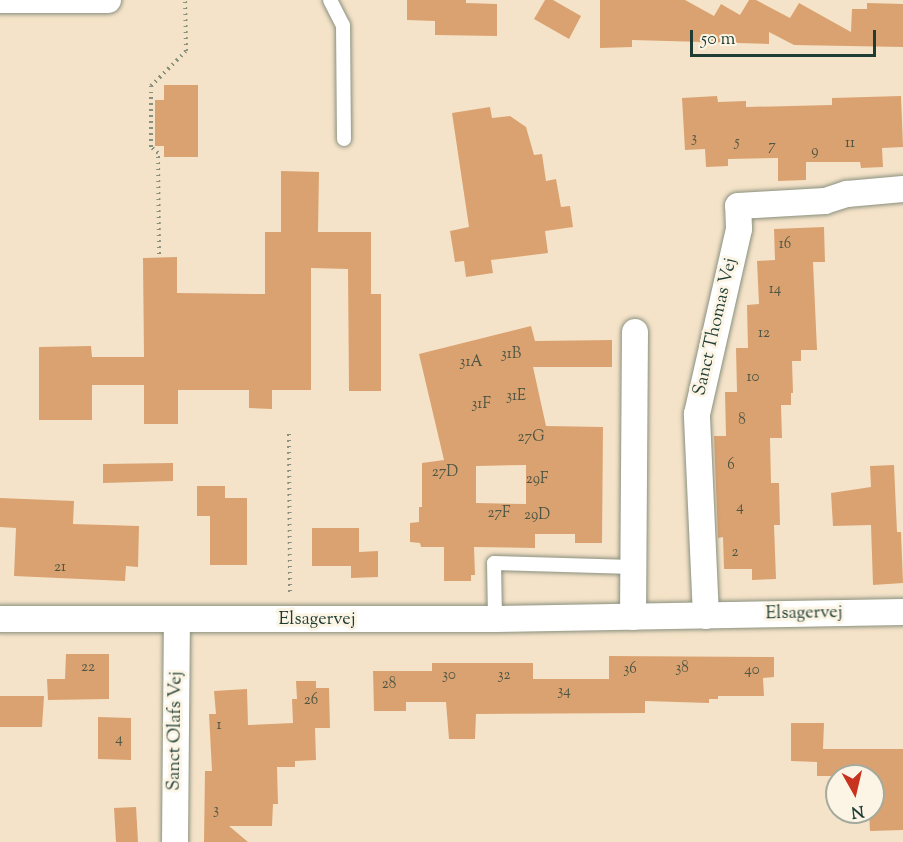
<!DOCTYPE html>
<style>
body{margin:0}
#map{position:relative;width:903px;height:842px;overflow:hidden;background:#f5e3c9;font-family:"Sorts Mill Goudy",serif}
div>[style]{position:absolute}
.building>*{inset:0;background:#daa270}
.path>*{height:4px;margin-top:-2px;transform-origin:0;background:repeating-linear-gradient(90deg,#8a907e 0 1.5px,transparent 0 6px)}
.roads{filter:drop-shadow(0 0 2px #8a907e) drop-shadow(0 0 2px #8a907e)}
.lane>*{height:14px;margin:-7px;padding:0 7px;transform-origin:7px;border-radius:7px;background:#fff}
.street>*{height:26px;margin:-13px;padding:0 13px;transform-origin:13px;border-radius:13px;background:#fff}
span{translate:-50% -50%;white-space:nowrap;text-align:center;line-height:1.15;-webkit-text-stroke:6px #fcf5e5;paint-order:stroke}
.number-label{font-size:15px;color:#4e5643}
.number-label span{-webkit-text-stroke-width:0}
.street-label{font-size:18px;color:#1f3d34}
.north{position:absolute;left:825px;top:764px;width:60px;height:60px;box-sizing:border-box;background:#fcf5e5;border:2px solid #a4ab9e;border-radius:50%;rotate:172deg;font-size:16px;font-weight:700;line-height:24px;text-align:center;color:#1f3d34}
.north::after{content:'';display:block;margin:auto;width:21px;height:27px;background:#c8321e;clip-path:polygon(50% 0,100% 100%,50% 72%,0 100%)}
.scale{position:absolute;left:690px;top:30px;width:186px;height:27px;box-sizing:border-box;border:3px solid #1f3d34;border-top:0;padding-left:8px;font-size:18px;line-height:21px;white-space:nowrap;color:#1f3d34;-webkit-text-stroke:4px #fcf5e5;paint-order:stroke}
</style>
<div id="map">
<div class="building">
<div style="clip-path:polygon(407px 0,466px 0,466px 3px,497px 4px,497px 36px,435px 35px,435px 21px,407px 20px)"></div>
<div style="clip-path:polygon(545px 0,553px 0,581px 16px,569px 39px,534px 19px)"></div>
<div style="clip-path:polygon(600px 0,685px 0,714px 16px,721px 4px,740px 15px,749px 0,756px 0,790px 18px,799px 3px,851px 32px,852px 9px,867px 9px,867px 3px,903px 4px,903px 47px,794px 45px,769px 32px,769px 44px,632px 40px,632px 47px,600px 48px)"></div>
<div style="clip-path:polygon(164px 85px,198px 85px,198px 157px,164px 157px,164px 146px,155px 146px,155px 100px,164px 100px)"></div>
<div style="clip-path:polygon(717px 96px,718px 102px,746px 101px,746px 107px,832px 105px,832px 98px,901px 96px,903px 147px,882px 148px,883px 167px,861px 168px,860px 162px,806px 162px,806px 180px,778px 181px,778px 158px,728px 159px,728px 166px,706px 167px,705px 149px,685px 150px,682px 98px)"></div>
<div style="clip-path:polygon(490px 107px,492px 118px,510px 116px,526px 127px,534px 155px,542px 154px,546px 181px,556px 179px,561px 207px,570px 206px,573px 227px,545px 231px,548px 253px,491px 260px,493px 273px,466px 277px,464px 261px,455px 262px,450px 231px,469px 227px,452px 113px)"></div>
<div style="clip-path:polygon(281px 171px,319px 172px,318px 232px,371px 232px,371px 294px,381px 294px,381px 391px,349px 391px,348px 269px,311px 268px,311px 390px,272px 390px,272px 409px,249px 408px,249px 390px,178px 390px,178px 424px,144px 424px,144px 385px,92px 385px,92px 420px,39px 420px,39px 347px,91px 346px,92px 357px,144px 357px,143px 258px,177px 257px,177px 293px,265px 294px,265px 232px,281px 232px)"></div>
<div style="clip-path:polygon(824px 227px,825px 262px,813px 262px,817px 350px,801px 350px,801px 361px,792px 361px,793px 393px,791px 393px,791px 405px,781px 405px,782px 438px,770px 438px,771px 483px,779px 483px,780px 525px,774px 525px,776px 579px,752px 580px,752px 569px,724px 569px,723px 537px,718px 538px,714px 436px,726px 436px,725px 392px,737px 392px,736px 348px,748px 348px,747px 305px,759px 304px,757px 261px,775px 260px,774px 229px)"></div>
<div style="clip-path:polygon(evenodd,531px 326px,535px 341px,612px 340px,612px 367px,533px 367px,546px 426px,603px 427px,602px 543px,575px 543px,575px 534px,535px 534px,535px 548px,474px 547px,475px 575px,471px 575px,471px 581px,444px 581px,444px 547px,421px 547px,420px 543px,410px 542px,410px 523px,419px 522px,419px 507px,422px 507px,422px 463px,444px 460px,419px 354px,531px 326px,526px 465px,526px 504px,476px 503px,476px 466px,526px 465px)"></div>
<div style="clip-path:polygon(173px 463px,173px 481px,103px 483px,103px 464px)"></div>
<div style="clip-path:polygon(894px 465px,897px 532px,901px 532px,903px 583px,873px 585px,871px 525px,833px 526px,831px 493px,871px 487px,870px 466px)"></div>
<div style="clip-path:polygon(197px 486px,225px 486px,225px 498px,247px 498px,247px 565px,210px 565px,210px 516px,197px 516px)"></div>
<div style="clip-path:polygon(0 498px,74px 501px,73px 524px,139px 526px,138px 567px,126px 566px,125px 581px,14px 576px,16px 528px,0 527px)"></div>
<div style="clip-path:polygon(312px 528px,359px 528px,359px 552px,378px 551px,378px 577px,351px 578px,351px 566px,312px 566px)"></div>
<div style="clip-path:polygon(66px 654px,109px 654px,109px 699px,48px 700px,47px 679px,65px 679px)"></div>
<div style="clip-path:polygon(609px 656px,774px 657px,774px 677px,763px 678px,764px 696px,718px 696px,718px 699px,709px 699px,709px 703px,645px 701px,645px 713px,476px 714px,475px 739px,449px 739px,446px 702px,406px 702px,406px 711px,374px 711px,373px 671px,432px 671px,432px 663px,533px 663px,533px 679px,609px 679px)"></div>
<div style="clip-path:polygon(296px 681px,316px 681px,316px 688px,329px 688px,330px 728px,315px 728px,316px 760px,295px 761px,295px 767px,277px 767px,278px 804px,273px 804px,272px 826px,229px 826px,248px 842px,204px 842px,205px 771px,212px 771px,209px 714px,216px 714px,214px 691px,247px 689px,248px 725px,293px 723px,292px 699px,297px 699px)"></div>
<div style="clip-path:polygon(0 696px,44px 696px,42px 727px,0 727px)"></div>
<div style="clip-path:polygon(98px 717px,131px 718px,131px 760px,98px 759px)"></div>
<div style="clip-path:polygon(791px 723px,824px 723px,823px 749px,903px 749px,903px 830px,870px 831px,869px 812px,873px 812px,873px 776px,817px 776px,817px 762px,791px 761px)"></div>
<div style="clip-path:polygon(136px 807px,138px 842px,116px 842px,114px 808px)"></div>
</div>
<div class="path">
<div style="left:159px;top:254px;width:101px;rotate:-90.6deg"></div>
<div style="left:158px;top:153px;width:9px;rotate:-139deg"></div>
<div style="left:151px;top:147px;width:61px;rotate:-90deg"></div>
<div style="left:151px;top:86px;width:49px;rotate:-45deg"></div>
<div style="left:186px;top:51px;width:51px;rotate:-91.1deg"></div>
<div style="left:289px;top:434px;width:161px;rotate:89.6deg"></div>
</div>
<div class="roads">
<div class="lane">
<div style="left:330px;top:0;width:28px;rotate:63deg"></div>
<div style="left:343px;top:25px;width:114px;rotate:89.5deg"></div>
<div style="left:495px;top:619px;width:56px;rotate:-91deg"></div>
<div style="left:494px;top:563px;width:139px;rotate:1.6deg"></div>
</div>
<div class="street">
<div style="left:0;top:0;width:108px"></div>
<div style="left:706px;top:616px;width:202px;rotate:-92.6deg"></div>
<div style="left:697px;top:414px;width:190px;rotate:-77.2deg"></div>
<div style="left:739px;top:229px;width:23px;rotate:-92deg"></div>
<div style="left:738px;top:206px;width:87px;rotate:-3.3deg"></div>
<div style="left:825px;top:201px;width:23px;rotate:-18deg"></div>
<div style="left:847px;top:194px;width:56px;rotate:-5.1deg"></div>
<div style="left:633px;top:617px;width:285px;rotate:-89.6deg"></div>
<div style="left:0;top:619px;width:495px"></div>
<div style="left:495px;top:619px;width:408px;rotate:-1deg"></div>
<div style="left:175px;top:842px;width:223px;rotate:-89.5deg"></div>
</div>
</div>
<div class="number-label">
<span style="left:694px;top:139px">3</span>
<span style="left:737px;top:143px">5</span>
<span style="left:850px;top:144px">11</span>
<span style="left:772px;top:147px">7</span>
<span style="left:815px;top:152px">9</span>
<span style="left:785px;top:245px">16</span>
<span style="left:775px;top:290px">14</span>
<span style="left:764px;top:334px">12</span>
<span style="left:511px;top:355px">31B</span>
<span style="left:471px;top:363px">31A</span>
<span style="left:753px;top:378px">10</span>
<span style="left:516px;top:397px">31E</span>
<span style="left:481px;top:405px">31F</span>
<span style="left:742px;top:421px">8</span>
<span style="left:531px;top:438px">27G</span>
<span style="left:731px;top:466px">6</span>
<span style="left:445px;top:473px">27D</span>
<span style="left:537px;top:480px">29F</span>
<span style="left:740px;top:508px">4</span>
<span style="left:499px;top:514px">27F</span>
<span style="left:537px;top:516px">29D</span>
<span style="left:735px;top:553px">2</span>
<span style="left:60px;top:568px">21</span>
<span style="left:88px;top:668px">22</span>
<span style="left:682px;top:669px">38</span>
<span style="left:630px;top:670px">36</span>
<span style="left:752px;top:671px">40</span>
<span style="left:449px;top:676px">30</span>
<span style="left:504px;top:676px">32</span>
<span style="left:389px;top:685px">28</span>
<span style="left:564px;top:692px">34</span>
<span style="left:311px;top:701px">26</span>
<span style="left:219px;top:726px">1</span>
<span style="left:119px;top:740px">4</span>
<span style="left:216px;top:811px">3</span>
</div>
<div class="street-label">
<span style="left:716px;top:327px;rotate:-77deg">Sanct Thomas Vej</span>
<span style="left:804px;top:614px;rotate:-1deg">Elsagervej</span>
<span style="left:317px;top:620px">Elsagervej</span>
<span style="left:176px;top:731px;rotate:-89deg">Sanct Olafs Vej</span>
</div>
<div class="north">N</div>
<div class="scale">50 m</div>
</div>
